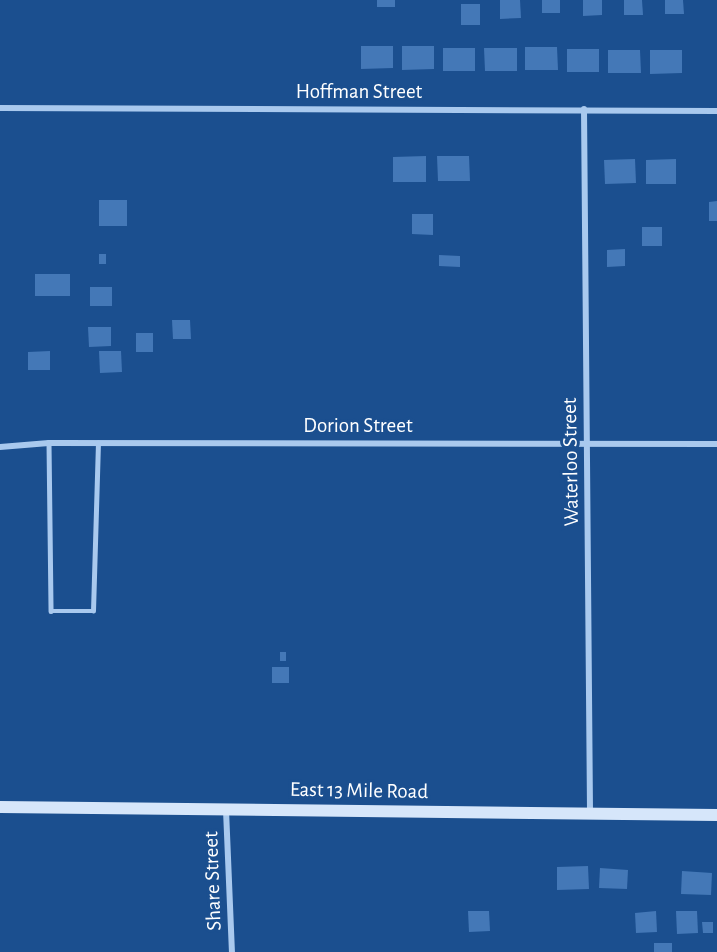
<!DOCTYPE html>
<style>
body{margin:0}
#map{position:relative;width:717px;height:952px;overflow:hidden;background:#1b4f8f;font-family:"Alegreya Sans",sans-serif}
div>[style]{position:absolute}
.building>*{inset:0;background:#4478b7}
.service>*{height:4.5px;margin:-2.25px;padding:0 2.25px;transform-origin:2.25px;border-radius:2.25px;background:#a9c9ee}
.minor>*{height:6px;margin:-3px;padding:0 3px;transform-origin:3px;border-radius:3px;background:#a9c9ee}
.secondary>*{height:12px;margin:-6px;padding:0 6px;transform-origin:6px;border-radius:6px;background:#d6e6fa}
span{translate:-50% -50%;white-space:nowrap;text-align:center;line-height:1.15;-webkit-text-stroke:6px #1b4f8f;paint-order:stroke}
.street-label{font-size:21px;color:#fff}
</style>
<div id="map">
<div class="building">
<div style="clip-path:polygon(377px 0,395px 0,395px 7px,377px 7px)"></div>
<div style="clip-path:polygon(500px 0,520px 0,521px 18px,500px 19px)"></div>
<div style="clip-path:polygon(542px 0,560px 0,560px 13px,542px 13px)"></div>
<div style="clip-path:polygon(583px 0,602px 0,602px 15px,583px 16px)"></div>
<div style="clip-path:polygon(624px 0,642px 0,643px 15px,624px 15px)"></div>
<div style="clip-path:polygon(665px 0,683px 0,684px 14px,665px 14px)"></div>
<div style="clip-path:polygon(461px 4px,480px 4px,480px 25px,461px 25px)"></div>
<div style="clip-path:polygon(361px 46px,393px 46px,393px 68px,361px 69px)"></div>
<div style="clip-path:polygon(402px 46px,434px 46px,434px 69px,402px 70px)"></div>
<div style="clip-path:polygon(525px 47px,557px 47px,558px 70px,525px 70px)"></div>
<div style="clip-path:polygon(443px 48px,475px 48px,475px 71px,443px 71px)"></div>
<div style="clip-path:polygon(484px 48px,517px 48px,517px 71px,485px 71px)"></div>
<div style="clip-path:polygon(567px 49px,599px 49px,599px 72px,567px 72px)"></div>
<div style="clip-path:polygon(608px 50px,640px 50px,641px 73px,608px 73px)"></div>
<div style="clip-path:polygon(650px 50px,682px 50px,682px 73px,650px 74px)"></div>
<div style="clip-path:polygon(426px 156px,426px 182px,393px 182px,393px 157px)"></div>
<div style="clip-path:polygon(437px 156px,469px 156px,470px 181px,438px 181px)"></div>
<div style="clip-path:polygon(635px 159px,636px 183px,605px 184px,604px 160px)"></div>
<div style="clip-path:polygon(676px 159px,676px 184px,646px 184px,646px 160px)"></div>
<div style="clip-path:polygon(99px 200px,127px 200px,127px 226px,99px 226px)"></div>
<div style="clip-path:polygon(717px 201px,717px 221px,709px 221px,709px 202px)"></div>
<div style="clip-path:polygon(412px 214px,433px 214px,433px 235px,412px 234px)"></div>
<div style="clip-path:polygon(642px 227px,662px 227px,662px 246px,642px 246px)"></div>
<div style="clip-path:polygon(625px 249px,625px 266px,607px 267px,607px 250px)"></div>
<div style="clip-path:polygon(99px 254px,106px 254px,106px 264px,99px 264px)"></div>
<div style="clip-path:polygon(439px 255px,460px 256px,460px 267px,439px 266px)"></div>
<div style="clip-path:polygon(35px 274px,70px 274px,70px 296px,35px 296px)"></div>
<div style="clip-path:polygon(90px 287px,112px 287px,112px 306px,90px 306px)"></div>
<div style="clip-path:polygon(172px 320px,190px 320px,191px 339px,173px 339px)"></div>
<div style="clip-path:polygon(88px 327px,111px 327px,111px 346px,89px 347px)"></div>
<div style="clip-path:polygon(136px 333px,153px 333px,153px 352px,136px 352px)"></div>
<div style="clip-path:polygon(50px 351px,50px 370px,28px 370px,28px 352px)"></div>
<div style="clip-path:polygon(99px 351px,121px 351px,122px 372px,100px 373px)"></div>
<div style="clip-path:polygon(280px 652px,286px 652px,286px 661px,280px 661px)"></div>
<div style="clip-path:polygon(272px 667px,289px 667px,289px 683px,272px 683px)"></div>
<div style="clip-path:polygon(588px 866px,589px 889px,557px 890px,557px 867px)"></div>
<div style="clip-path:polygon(600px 868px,628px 870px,627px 889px,599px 888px)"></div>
<div style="clip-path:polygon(682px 871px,712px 873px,711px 895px,681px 894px)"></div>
<div style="clip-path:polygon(468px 911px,489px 911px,490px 931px,469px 932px)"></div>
<div style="clip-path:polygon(656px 911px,657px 932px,636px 933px,635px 913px)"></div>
<div style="clip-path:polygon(676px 911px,697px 911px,698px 933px,677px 934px)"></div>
<div style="clip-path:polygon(702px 922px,713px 922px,713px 933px,703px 933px)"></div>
<div style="clip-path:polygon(654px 943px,672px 943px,672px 952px,654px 952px)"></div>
</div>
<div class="service">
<div style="left:49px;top:443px;width:168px;rotate:89.3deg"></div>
<div style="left:51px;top:611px;width:42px"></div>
<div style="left:93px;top:611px;width:168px;rotate:-88.3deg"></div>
</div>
<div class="minor">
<div style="left:0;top:108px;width:717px;rotate:0.24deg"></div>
<div style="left:584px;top:109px;width:705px;rotate:89.51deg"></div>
<div style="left:0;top:447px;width:49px;rotate:-4.7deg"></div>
<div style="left:49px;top:443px;width:668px;rotate:0.09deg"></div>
<div style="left:226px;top:810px;width:142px;rotate:87.6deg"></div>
</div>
<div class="secondary">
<div style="left:0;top:807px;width:717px;rotate:0.64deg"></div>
</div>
<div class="street-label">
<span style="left:359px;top:92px">Hoffman Street</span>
<span style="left:358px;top:426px">Dorion Street</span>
<span style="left:571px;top:462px;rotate:-91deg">Waterloo Street</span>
<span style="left:359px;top:791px;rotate:1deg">East 13 Mile Road</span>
<span style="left:213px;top:881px;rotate:-92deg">Share Street</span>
</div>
</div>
